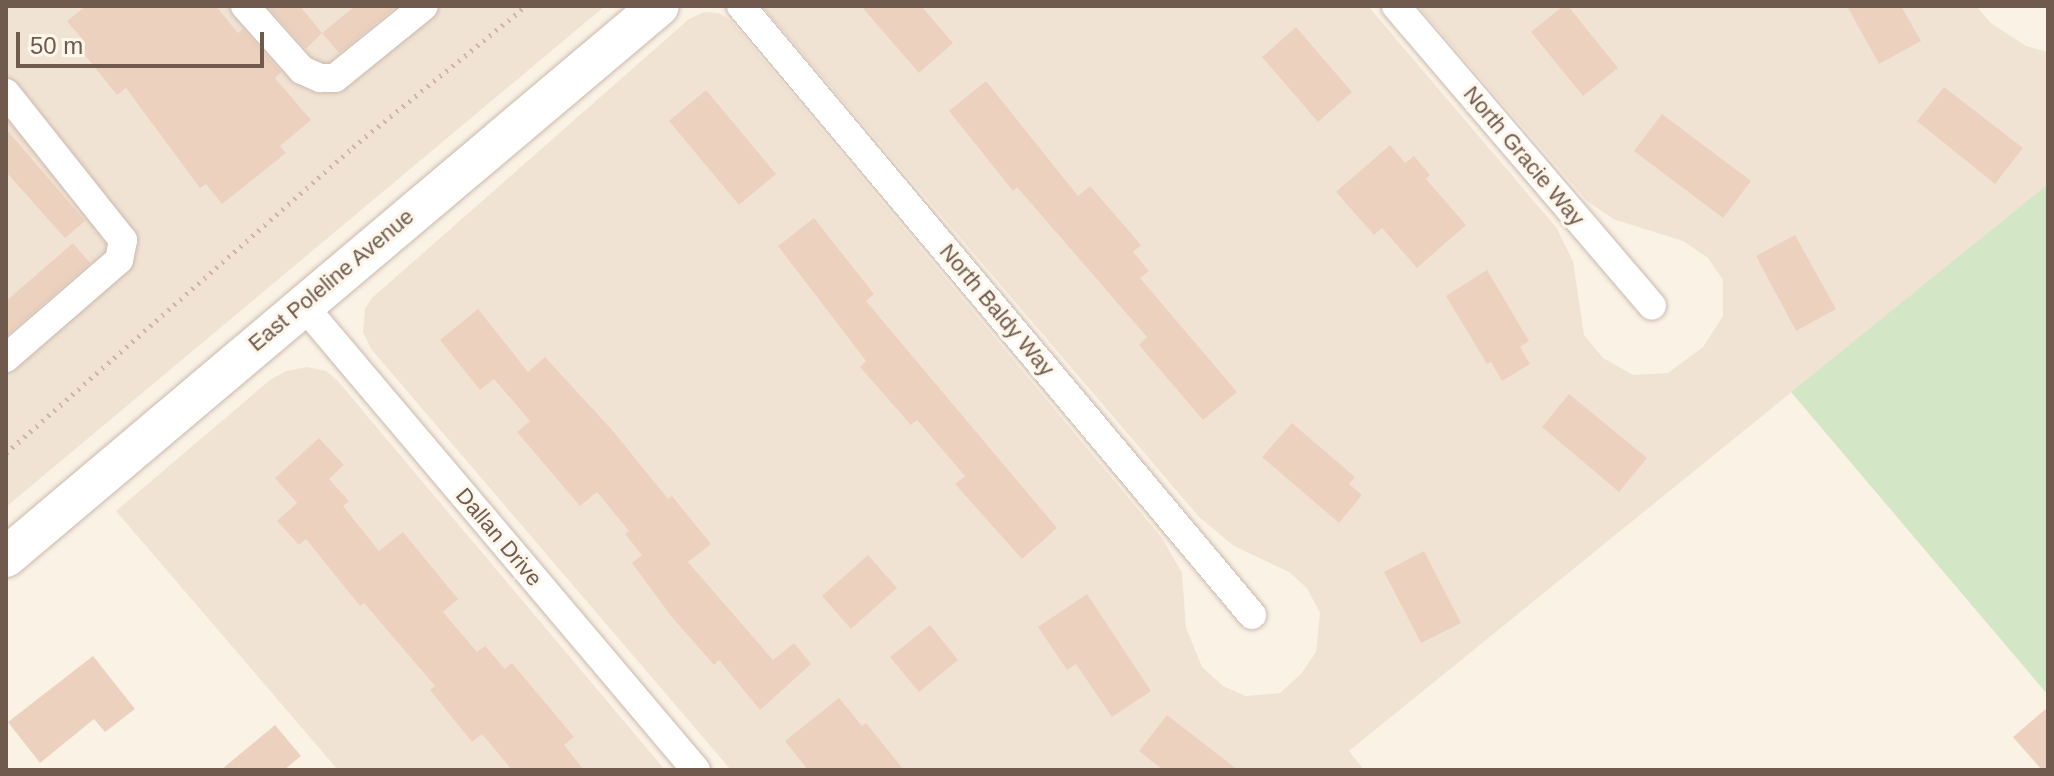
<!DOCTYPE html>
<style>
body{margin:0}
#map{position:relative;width:2054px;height:776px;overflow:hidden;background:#faf2e5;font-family:Helvetica,sans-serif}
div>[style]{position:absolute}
.residential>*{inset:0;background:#f1e3d4}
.green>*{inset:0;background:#d3e6c5}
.building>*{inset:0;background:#edd1bf}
.path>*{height:5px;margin-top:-2.5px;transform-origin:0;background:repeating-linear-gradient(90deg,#d1b4a3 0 2px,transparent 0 8px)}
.roads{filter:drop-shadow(0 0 2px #cab9ac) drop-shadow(0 0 2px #cab9ac)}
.minor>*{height:28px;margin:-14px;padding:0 14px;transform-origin:14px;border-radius:14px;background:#fff}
.secondary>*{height:40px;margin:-20px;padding:0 20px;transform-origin:20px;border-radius:20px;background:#fff}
span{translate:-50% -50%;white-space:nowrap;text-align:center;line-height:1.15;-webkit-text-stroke:6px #fdf6eb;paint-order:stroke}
.street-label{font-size:22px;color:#70594d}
.frame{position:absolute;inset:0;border:8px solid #70594d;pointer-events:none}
.scale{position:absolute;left:16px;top:32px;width:248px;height:36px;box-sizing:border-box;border:4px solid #70594d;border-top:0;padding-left:10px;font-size:24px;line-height:28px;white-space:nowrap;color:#70594d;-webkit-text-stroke:6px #fdf6eb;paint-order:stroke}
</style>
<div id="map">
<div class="residential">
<div style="clip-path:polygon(6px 6px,605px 6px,6px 507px)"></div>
<div style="clip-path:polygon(762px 6px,1368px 6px,1556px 227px,1573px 261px,1584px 335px,1603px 358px,1633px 375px,1668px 373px,1703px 347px,1723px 316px,1723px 280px,1708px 258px,1683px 241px,1613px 219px,1587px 201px,1418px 6px,1976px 6px,1992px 24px,2026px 46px,2048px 52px,2048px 184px,1349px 751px,1364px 770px,731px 770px,371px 349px,363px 332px,365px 309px,372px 298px,689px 19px,704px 12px,719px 13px,730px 20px,1162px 538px,1182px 573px,1186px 628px,1202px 667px,1223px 686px,1246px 696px,1280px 693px,1301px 674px,1316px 652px,1320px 613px,1307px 588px,1289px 572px,1234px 546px,1199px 517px)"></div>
<div style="clip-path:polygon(307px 367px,326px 371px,337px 380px,665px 770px,338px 770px,116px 511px,270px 380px,286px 371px)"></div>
</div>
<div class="green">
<div style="clip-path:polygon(2048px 184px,2048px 695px,1791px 392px)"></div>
</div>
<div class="building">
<div style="clip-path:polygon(86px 6px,216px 6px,238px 33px,243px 29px,281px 72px,275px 78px,311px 120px,280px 146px,286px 153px,222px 204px,206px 184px,200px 188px,126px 88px,117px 95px,80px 49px,86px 44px,67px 21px)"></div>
<div style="clip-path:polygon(272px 6px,300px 6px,322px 33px,306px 49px,269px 8px)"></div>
<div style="clip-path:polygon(355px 6px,397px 6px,339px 53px,322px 33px)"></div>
<div style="clip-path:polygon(861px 6px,921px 6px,953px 43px,919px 73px)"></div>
<div style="clip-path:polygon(1563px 6px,1568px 6px,1618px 68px,1583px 96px,1531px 32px)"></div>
<div style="clip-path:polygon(1847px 6px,1901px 6px,1921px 41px,1879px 64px)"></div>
<div style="clip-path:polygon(1296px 27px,1352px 92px,1318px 122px,1262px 57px)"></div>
<div style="clip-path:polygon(986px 81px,1078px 196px,1090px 186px,1141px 245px,1133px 252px,1149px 271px,1140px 278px,1237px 392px,1203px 420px,1139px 345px,1147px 337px,1017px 187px,1013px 191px,949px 111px)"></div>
<div style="clip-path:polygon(1944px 87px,2023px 148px,1995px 184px,1917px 121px)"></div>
<div style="clip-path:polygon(706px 90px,776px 174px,739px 205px,669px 121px)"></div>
<div style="clip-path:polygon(1662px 114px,1751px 181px,1723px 218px,1634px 151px)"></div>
<div style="clip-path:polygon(6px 129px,85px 221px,65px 238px,6px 172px)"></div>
<div style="clip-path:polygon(1390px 145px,1405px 163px,1414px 156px,1430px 175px,1426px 179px,1466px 225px,1417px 268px,1382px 228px,1374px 235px,1336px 192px)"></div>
<div style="clip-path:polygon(814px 218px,874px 294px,866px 301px,1057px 528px,1022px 559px,955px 484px,965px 476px,917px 420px,911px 425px,860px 367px,866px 361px,778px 246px)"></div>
<div style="clip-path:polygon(1795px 235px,1836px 309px,1796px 331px,1756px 256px)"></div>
<div style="clip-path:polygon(73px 243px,90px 263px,6px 336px,6px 301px)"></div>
<div style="clip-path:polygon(1487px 270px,1529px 341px,1520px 347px,1530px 364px,1502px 381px,1491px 362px,1487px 364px,1446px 296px)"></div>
<div style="clip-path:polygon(478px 309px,528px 372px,545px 357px,613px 431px,668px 499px,672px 496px,711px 544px,688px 562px,773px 660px,794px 643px,811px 664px,760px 710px,719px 660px,714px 665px,671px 616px,632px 563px,642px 555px,625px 534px,629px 531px,597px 492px,580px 506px,517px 432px,530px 421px,494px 379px,480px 390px,440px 340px)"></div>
<div style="clip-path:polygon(1569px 394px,1647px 458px,1619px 492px,1542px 427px)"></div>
<div style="clip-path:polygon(1292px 423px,1355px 477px,1349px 484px,1362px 495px,1339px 523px,1262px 457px)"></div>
<div style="clip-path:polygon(319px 438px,344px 465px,329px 479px,349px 501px,343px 506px,379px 551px,403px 532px,458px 599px,443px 612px,477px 652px,485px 646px,505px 669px,512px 663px,574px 737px,564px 745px,584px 770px,512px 770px,482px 734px,472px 742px,430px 690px,435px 686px,364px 603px,360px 606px,306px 539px,299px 545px,277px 521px,297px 503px,275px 478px)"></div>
<div style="clip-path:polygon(1424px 551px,1461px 623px,1421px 643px,1384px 572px)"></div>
<div style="clip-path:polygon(868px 555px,897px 588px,851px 629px,822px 596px)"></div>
<div style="clip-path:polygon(1087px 594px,1151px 691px,1112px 717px,1076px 664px,1067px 670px,1038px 627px)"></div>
<div style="clip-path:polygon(930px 625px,958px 660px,919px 692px,890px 657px)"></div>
<div style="clip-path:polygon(93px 656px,135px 709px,105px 732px,94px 719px,40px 763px,8px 722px)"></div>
<div style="clip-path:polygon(839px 698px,862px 726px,866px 723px,904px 770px,808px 770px,785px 741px)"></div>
<div style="clip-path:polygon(2048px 707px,2048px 770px,2042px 770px,2013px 737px)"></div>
<div style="clip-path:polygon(1167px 715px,1238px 770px,1163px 770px,1139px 751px)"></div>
<div style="clip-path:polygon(275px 725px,301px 756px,284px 770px,221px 770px)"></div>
</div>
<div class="path">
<div style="left:6px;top:453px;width:463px;rotate:-41.4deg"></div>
<div style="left:353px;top:147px;width:223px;rotate:-39.2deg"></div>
</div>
<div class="roads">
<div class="minor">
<div style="left:245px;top:6px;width:86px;rotate:48.3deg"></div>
<div style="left:302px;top:70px;width:20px;rotate:24deg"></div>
<div style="left:320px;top:78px;width:15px"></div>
<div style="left:335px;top:78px;width:114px;rotate:-39deg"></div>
<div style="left:741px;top:6px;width:795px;rotate:50deg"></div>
<div style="left:1396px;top:6px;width:394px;rotate:49.5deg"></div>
<div style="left:6px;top:93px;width:188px;rotate:51.5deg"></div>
<div style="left:123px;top:240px;width:20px;rotate:101deg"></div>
<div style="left:119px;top:260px;width:150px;rotate:139.1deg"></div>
<div style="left:302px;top:304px;width:610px;rotate:49.79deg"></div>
</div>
<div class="secondary">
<div style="left:6px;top:557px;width:854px;rotate:-40.16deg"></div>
</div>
</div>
<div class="street-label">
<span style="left:1524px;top:156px;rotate:50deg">North Gracie Way</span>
<span style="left:331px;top:280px;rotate:-40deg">East Poleline Avenue</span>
<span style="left:997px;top:310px;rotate:50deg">North Baldy Way</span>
<span style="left:499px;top:537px;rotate:50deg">Dallan Drive</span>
</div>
<div class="frame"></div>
<div class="scale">50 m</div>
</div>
